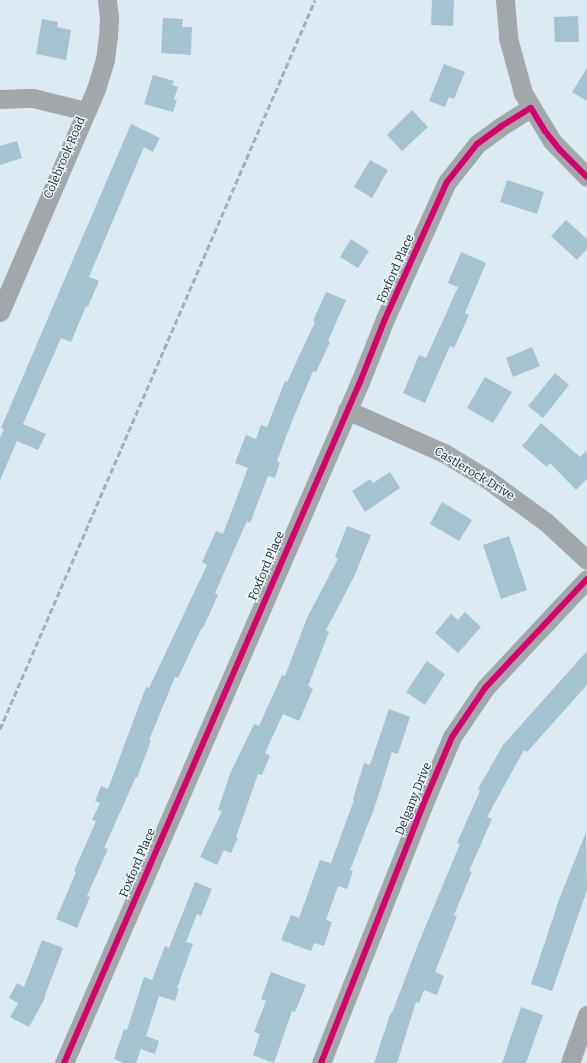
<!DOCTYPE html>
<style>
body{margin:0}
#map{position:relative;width:587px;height:1063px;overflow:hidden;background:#dcebf3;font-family:Bitter,serif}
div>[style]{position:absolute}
.building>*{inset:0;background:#a4c2cf}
.minor>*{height:19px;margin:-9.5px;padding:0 9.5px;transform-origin:9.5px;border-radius:9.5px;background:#a1a7aa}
.rail>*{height:3px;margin-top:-1.5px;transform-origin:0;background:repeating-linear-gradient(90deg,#a5afb3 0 6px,transparent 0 9px)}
.cycleway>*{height:6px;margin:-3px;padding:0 3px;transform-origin:3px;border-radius:3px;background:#d6006c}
span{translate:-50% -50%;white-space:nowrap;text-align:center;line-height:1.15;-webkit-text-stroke:3px #edf8fe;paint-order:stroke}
.street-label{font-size:12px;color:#182328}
</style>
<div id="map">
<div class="building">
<div style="clip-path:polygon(432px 0,454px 0,453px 26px,431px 25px)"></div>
<div style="clip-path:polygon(578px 16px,579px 42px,555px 42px,554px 17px)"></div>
<div style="clip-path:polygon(163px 18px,183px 19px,182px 27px,192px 27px,191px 55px,161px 53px)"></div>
<div style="clip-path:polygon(42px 19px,58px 22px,57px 27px,71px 30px,66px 60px,36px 54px)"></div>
<div style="clip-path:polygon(444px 64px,465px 72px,454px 99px,449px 97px,445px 107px,429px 101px)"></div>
<div style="clip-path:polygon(587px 68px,587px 101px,572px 92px)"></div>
<div style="clip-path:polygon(153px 75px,174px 81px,172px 85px,178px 87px,174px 99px,177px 100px,173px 112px,144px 104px)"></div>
<div style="clip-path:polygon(412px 110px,428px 127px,402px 151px,387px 135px)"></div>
<div style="clip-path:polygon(131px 124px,160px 138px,153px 152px,144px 147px,89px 277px,99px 281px,88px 307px,86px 306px,71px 342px,61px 338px,23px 424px,46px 434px,38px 450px,17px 441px,0 480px,0 438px,4px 429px,1px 428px)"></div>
<div style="clip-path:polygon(17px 141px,22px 158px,0 165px,0 146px)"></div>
<div style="clip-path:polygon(370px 160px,388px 170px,372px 198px,354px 187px)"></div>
<div style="clip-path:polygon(507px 180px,544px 192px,537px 214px,500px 202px)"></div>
<div style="clip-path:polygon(566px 220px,587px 239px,587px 249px,577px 260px,551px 236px)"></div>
<div style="clip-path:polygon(351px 239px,369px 251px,358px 268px,340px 257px)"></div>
<div style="clip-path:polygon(461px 252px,486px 263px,465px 313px,469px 315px,454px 348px,450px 346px,425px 403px,403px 393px,419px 355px,426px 358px,458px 287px,448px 283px)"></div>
<div style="clip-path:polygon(326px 292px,346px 300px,328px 341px,330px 342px,316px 372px,313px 371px,292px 421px,277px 461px,280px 463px,275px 478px,268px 476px,250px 523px,247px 521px,215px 593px,218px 595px,203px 628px,202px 627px,178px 678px,175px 677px,149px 740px,151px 741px,137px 778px,136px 777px,104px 848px,108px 849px,87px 896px,90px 897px,77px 928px,56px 919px,76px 872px,74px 871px,96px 821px,92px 820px,100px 803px,95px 801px,101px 786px,108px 789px,146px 687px,149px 688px,207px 565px,202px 562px,216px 531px,223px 534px,248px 468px,235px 463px,246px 435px,256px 439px,261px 425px,267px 427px,285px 381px,287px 382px,315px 322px,313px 321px)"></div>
<div style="clip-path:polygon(532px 347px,540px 366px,513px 377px,506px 358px)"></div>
<div style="clip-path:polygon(555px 373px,569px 385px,543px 418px,528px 406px)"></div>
<div style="clip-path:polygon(485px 377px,512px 392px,493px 423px,467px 408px)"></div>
<div style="clip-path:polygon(541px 423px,580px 457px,587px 450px,587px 479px,576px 490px,550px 463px,547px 467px,522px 446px)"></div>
<div style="clip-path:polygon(390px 472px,400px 488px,365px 512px,352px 491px,370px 479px,373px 483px)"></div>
<div style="clip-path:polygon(442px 502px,472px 520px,459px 541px,430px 524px)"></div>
<div style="clip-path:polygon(347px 526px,371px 535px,354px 577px,326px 630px,329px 632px,308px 686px,313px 689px,299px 721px,283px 714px,265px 753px,270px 756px,262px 775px,258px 774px,236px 837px,238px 838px,231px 853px,224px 850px,217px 865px,200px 857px,222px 811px,218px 810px,230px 774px,254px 724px,259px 726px,282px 675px,285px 676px,307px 618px,338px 559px,335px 557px)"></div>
<div style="clip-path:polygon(509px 536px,527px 590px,501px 599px,483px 545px)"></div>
<div style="clip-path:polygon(465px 612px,481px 627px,458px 653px,435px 633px,451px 614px,458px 620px)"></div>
<div style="clip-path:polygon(587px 651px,587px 685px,527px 752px,524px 750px,487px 817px,492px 819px,469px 871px,472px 872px,454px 915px,457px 916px,435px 972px,444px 976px,437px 995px,424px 990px,419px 1003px,416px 1002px,397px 1063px,374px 1063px,391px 1012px,392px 1013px,419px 942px,460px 844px,457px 843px,480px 791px,478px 789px,503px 745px)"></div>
<div style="clip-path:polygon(427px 661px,445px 674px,425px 705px,406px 692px)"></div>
<div style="clip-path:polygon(389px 709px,410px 717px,398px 754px,392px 752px,375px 806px,350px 870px,353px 871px,347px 889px,338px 886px,326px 920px,332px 922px,324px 946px,314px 943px,311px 951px,281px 940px,291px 915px,299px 918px,320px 860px,331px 863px,354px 800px,353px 799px,364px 763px,370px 765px)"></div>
<div style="clip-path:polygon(586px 832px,587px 890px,552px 991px,531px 984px,560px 897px)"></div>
<div style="clip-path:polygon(195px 882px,212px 889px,201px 916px,197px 914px,186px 942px,193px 944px,177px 988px,179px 989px,175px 1001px,159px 996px,146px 1036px,159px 1041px,155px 1054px,141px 1049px,136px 1063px,124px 1063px,114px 1059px,124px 1029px,127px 1030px,144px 977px,152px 980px,165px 946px,169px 948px)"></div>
<div style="clip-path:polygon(42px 940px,63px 948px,44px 998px,45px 998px,29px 1027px,10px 1017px,18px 1003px,9px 998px,17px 983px,24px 987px)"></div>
<div style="clip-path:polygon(271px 972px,306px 985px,295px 1012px,292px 1011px,274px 1063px,253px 1055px,260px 1034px,254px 1032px,266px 1001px,261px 999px)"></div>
<div style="clip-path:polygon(521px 1007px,543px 1015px,526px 1063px,502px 1063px)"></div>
</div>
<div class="minor">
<div style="left:505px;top:0;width:38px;rotate:85deg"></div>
<div style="left:508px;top:38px;width:57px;rotate:74.7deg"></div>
<div style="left:523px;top:93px;width:56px;rotate:58.9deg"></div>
<div style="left:552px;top:141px;width:50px;rotate:45.8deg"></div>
<div style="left:0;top:99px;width:33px;rotate:-2deg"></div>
<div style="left:33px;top:98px;width:55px;rotate:13.8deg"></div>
<div style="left:0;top:312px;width:243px;rotate:-66.7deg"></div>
<div style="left:96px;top:89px;width:30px;rotate:-73deg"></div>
<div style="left:105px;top:60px;width:23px;rotate:-83deg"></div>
<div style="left:108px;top:37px;width:20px;rotate:-87deg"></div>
<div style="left:109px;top:17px;width:17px;rotate:-97deg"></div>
<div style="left:347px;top:410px;width:106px;rotate:23.9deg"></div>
<div style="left:444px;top:453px;width:50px;rotate:31.2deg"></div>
<div style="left:487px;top:479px;width:73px;rotate:36.1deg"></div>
<div style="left:546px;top:522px;width:56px;rotate:42.8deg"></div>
<div style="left:64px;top:1063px;width:743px;rotate:-66.51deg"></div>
<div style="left:360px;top:382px;width:68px;rotate:-68.4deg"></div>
<div style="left:385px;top:319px;width:150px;rotate:-65.7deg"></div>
<div style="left:447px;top:182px;width:48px;rotate:-51.7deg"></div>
<div style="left:477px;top:144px;width:29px;rotate:-36deg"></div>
<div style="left:500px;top:127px;width:36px;rotate:-32deg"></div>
<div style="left:321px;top:1063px;width:277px;rotate:-68.4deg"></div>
<div style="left:423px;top:805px;width:74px;rotate:-66.9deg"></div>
<div style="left:452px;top:737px;width:59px;rotate:-56deg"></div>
<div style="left:485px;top:688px;width:149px;rotate:-46.9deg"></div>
<div style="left:570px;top:1063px;width:51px;rotate:-70.5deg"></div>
</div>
<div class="rail">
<div style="left:0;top:729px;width:794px;rotate:-66.63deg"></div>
</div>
<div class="cycleway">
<div style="left:64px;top:1063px;width:743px;rotate:-66.51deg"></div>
<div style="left:360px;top:382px;width:68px;rotate:-68.4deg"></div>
<div style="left:385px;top:319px;width:150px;rotate:-65.7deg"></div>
<div style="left:447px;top:182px;width:48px;rotate:-51.7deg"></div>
<div style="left:477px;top:144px;width:29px;rotate:-36deg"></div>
<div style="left:500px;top:127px;width:36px;rotate:-32deg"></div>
<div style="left:531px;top:108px;width:27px;rotate:59deg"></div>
<div style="left:545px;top:131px;width:24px;rotate:52deg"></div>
<div style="left:560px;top:150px;width:38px;rotate:45deg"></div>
<div style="left:321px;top:1063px;width:277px;rotate:-68.4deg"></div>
<div style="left:423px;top:805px;width:74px;rotate:-66.9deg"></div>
<div style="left:452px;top:737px;width:59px;rotate:-56deg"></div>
<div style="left:485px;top:688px;width:149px;rotate:-46.9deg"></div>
</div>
<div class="street-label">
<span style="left:65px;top:158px;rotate:-67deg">Colebrook Road</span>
<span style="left:396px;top:269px;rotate:-66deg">Foxford Place</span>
<span style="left:474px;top:474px;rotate:31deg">Castlerock Drive</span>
<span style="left:267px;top:566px;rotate:-67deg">Foxford Place</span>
<span style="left:414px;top:799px;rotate:-68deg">Delgany Drive</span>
<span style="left:138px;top:863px;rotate:-67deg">Foxford Place</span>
</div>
</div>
